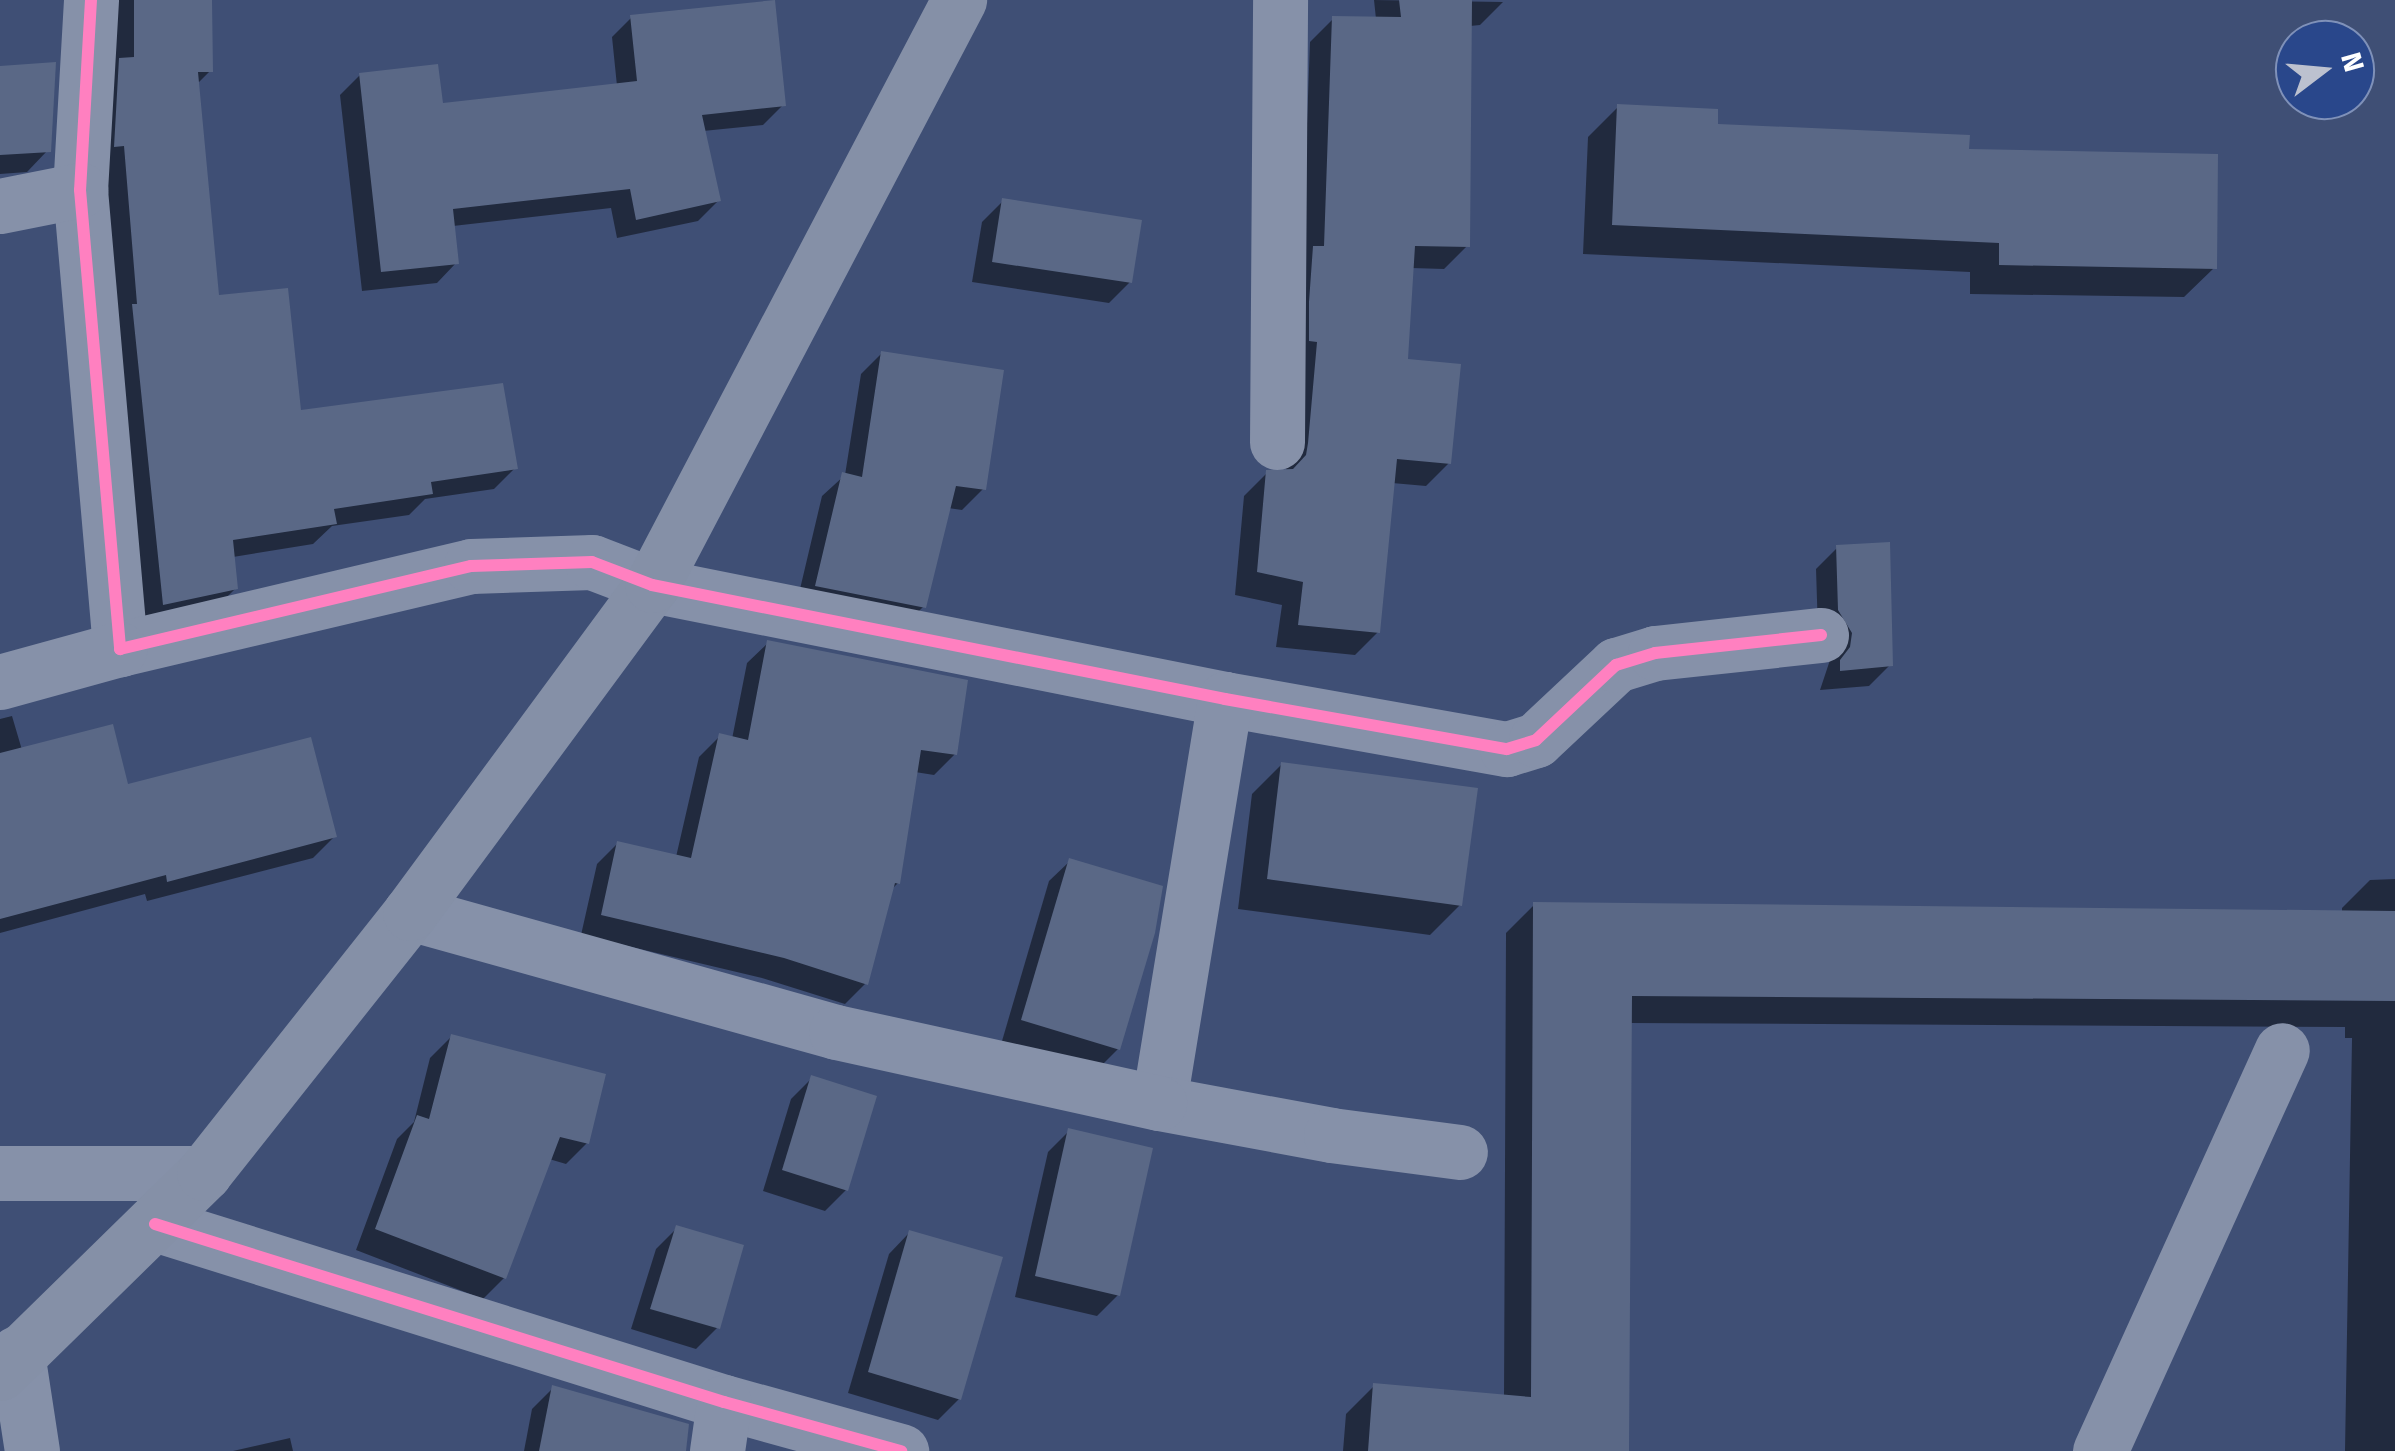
<!DOCTYPE html>
<style>
body{margin:0}
#map{position:relative;width:2395px;height:1451px;overflow:hidden;background:#3f4f75;font-family:"Fira Sans",sans-serif}
div>[style]{position:absolute}
.shadow>*{inset:0;background:#0007}
.building>*{inset:0;background:#5a6886}
.minor>*{height:55px;margin:-27.5px;padding:0 27.5px;transform-origin:27.5px;border-radius:27.5px;background:#8691a9}
.major>*{height:55px;margin:-27.5px;padding:0 27.5px;transform-origin:27.5px;border-radius:27.5px;background:#8590a7}
.cycleway>*{height:12px;margin:-6px;padding:0 6px;transform-origin:6px;border-radius:6px;background:#ff80c0}
span{translate:-50% -50%;white-space:nowrap;text-align:center;line-height:1.15;-webkit-text-stroke:8px #29478b;paint-order:stroke}
.north{position:absolute;left:2275px;top:20px;width:100px;height:100px;box-sizing:border-box;background:#29478b;border:2px solid #7f91b9;border-radius:50%;rotate:74deg;font-size:28px;font-weight:700;line-height:40px;text-align:center;color:#fff}
.north::after{content:'';display:block;margin:auto;width:35px;height:45px;background:#bcc1cf;clip-path:polygon(50% 0,100% 100%,50% 72%,0 100%)}
</style>
<div id="map">
<div class="shadow">
<div style="clip-path:polygon(114px 0,210px 0,210px 71px,197px 84px,217px 298px,299px 413px,515px 468px,494px 489px,425px 499px,409px 515px,332px 526px,313px 544px,233px 557px,236px 588px,215px 609px,143px 624px,104px 166px)"></div>
<div style="clip-path:polygon(1374px 0,1503px 2px,1480px 25px,1470px 26px,1467px 246px,1444px 269px,1411px 268px,1406px 361px,1449px 463px,1426px 486px,1392px 483px,1378px 632px,1355px 655px,1276px 647px,1282px 605px,1235px 595px,1244px 496px,1267px 473px,1286px 472px,1302px 260px,1310px 42px,1333px 19px,1376px 19px)"></div>
<div style="clip-path:polygon(632px 17px,783px 105px,763px 125px,703px 131px,718px 201px,698px 221px,617px 238px,611px 208px,453px 226px,456px 263px,437px 283px,362px 291px,340px 95px,360px 75px,440px 106px,617px 86px,612px 37px)"></div>
<div style="clip-path:polygon(0 69px,48px 150px,27px 172px,0 174px)"></div>
<div style="clip-path:polygon(1618px 107px,1715px 126px,1967px 152px,2214px 268px,2184px 297px,1970px 294px,1970px 272px,1583px 254px,1588px 137px)"></div>
<div style="clip-path:polygon(1003px 201px,1130px 282px,1109px 303px,972px 282px,982px 222px)"></div>
<div style="clip-path:polygon(882px 353px,983px 489px,962px 510px,948px 508px,924px 606px,903px 627px,796px 606px,822px 496px,845px 475px,861px 374px)"></div>
<div style="clip-path:polygon(1837px 548px,1890px 665px,1869px 686px,1820px 690px,1832px 654px,1818px 632px,1816px 569px)"></div>
<div style="clip-path:polygon(768px 643px,955px 754px,934px 775px,915px 772px,898px 883px,890px 891px,866px 983px,845px 1004px,762px 978px,581px 935px,597px 864px,618px 843px,676px 857px,699px 757px,720px 736px,732px 739px,747px 663px)"></div>
<div style="clip-path:polygon(12px 716px,22px 750px,127px 787px,334px 837px,313px 858px,147px 901px,145px 894px,0 933px,0 719px)"></div>
<div style="clip-path:polygon(1282px 764px,1460px 905px,1430px 935px,1238px 909px,1252px 794px)"></div>
<div style="clip-path:polygon(1070px 861px,1118px 1049px,1097px 1070px,1002px 1041px,1049px 881px)"></div>
<div style="clip-path:polygon(2395px 879px,2395px 1451px,2345px 1451px,2352px 1038px,2345px 1038px,2345px 1027px,1629px 1023px,1626px 1451px,1343px 1451px,1346px 1414px,1374px 1386px,1504px 1397px,1506px 933px,1534px 905px,2342px 913px,2342px 908px,2370px 880px)"></div>
<div style="clip-path:polygon(451px 1037px,587px 1143px,566px 1164px,549px 1159px,504px 1278px,483px 1299px,356px 1250px,397px 1139px,414px 1122px,430px 1058px)"></div>
<div style="clip-path:polygon(812px 1078px,846px 1190px,825px 1211px,763px 1191px,791px 1099px)"></div>
<div style="clip-path:polygon(1069px 1131px,1118px 1295px,1097px 1316px,1015px 1297px,1048px 1152px)"></div>
<div style="clip-path:polygon(677px 1228px,717px 1328px,696px 1349px,631px 1329px,656px 1249px)"></div>
<div style="clip-path:polygon(909px 1233px,959px 1399px,938px 1420px,848px 1393px,889px 1254px)"></div>
<div style="clip-path:polygon(553px 1388px,652px 1451px,524px 1451px,532px 1409px)"></div>
<div style="clip-path:polygon(290px 1438px,293px 1451px,233px 1451px)"></div>
</div>
<div class="building">
<div style="clip-path:polygon(134px 0,212px 0,213px 72px,198px 72px,219px 295px,288px 288px,301px 410px,503px 383px,518px 469px,431px 482px,433px 494px,334px 509px,337px 524px,233px 540px,238px 589px,163px 605px,132px 304px,137px 304px,124px 146px,114px 147px,119px 58px,134px 57px)"></div>
<div style="clip-path:polygon(775px 0,786px 106px,702px 115px,721px 201px,636px 220px,630px 189px,453px 209px,459px 264px,381px 272px,359px 73px,438px 64px,443px 103px,637px 81px,630px 15px)"></div>
<div style="clip-path:polygon(1399px 0,1472px 0,1470px 247px,1415px 246px,1408px 359px,1461px 364px,1451px 464px,1397px 459px,1380px 633px,1298px 625px,1303px 582px,1257px 572px,1266px 470px,1293px 469px,1306px 455px,1308px 443px,1317px 342px,1309px 341px,1309px 302px,1313px 246px,1324px 246px,1332px 16px,1401px 17px)"></div>
<div style="clip-path:polygon(56px 62px,51px 152px,0 155px,0 66px)"></div>
<div style="clip-path:polygon(1617px 104px,1718px 109px,1718px 124px,1970px 135px,1969px 149px,2218px 154px,2217px 269px,1999px 265px,1999px 243px,1612px 225px)"></div>
<div style="clip-path:polygon(1002px 198px,1142px 220px,1132px 283px,992px 262px)"></div>
<div style="clip-path:polygon(881px 351px,1004px 370px,986px 490px,956px 486px,926px 608px,815px 586px,842px 472px,862px 477px)"></div>
<div style="clip-path:polygon(1890px 542px,1893px 666px,1840px 671px,1840px 660px,1850px 647px,1852px 633px,1838px 610px,1836px 545px)"></div>
<div style="clip-path:polygon(767px 640px,968px 680px,957px 755px,921px 750px,900px 884px,895px 883px,868px 985px,784px 958px,601px 915px,617px 841px,691px 858px,719px 733px,748px 740px)"></div>
<div style="clip-path:polygon(113px 724px,128px 784px,311px 737px,337px 837px,167px 882px,166px 875px,0 919px,0 753px)"></div>
<div style="clip-path:polygon(1281px 762px,1478px 788px,1462px 906px,1267px 879px)"></div>
<div style="clip-path:polygon(1069px 858px,1163px 886px,1155px 933px,1120px 1050px,1021px 1020px)"></div>
<div style="clip-path:polygon(1533px 902px,2395px 911px,2395px 1001px,1632px 996px,1629px 1451px,1368px 1451px,1373px 1383px,1531px 1397px)"></div>
<div style="clip-path:polygon(451px 1034px,606px 1074px,589px 1144px,560px 1137px,506px 1279px,375px 1229px,417px 1115px,429px 1119px)"></div>
<div style="clip-path:polygon(811px 1075px,877px 1096px,848px 1191px,782px 1170px)"></div>
<div style="clip-path:polygon(1068px 1128px,1153px 1148px,1120px 1296px,1035px 1276px)"></div>
<div style="clip-path:polygon(676px 1225px,744px 1245px,720px 1329px,650px 1309px)"></div>
<div style="clip-path:polygon(909px 1230px,1003px 1257px,961px 1400px,868px 1372px)"></div>
<div style="clip-path:polygon(552px 1385px,689px 1424px,686px 1451px,539px 1451px)"></div>
</div>
<div class="minor">
<div style="left:91px;top:0;width:190px;rotate:93.3deg"></div>
<div style="left:80px;top:190px;width:461px;rotate:85deg"></div>
<div style="left:120px;top:649px;width:361px;rotate:-13.3deg"></div>
<div style="left:471px;top:566px;width:121px;rotate:-1.9deg"></div>
<div style="left:592px;top:562px;width:64px;rotate:21deg"></div>
<div style="left:652px;top:585px;width:584px;rotate:11.25deg"></div>
<div style="left:1225px;top:699px;width:286px;rotate:10.1deg"></div>
<div style="left:1507px;top:749px;width:30px;rotate:-17deg"></div>
<div style="left:1536px;top:740px;width:110px;rotate:-43.2deg"></div>
<div style="left:1616px;top:665px;width:41px;rotate:-17.1deg"></div>
<div style="left:1655px;top:653px;width:167px;rotate:-6.2deg"></div>
<div style="left:0;top:206px;width:82px;rotate:-11.3deg"></div>
<div style="left:1277px;top:442px;width:442px;rotate:-89.6deg"></div>
<div style="left:0;top:682px;width:124px;rotate:-15.4deg"></div>
<div style="left:1225px;top:699px;width:409px;rotate:99.3deg"></div>
<div style="left:1159px;top:1103px;width:175px;rotate:10.5deg"></div>
<div style="left:1331px;top:1135px;width:130px;rotate:7.5deg"></div>
<div style="left:410px;top:913px;width:442px;rotate:15.6deg"></div>
<div style="left:836px;top:1032px;width:331px;rotate:12.4deg"></div>
<div style="left:0;top:1173px;width:204px"></div>
<div style="left:155px;top:1224px;width:596px;rotate:17.37deg"></div>
<div style="left:724px;top:1402px;width:184px;rotate:15.5deg"></div>
<div style="left:17px;top:1353px;width:99px;rotate:81.3deg"></div>
<div style="left:717px;top:1451px;width:49px;rotate:-81.9deg"></div>
<div style="left:2100px;top:1451px;width:440px;rotate:-65.6deg"></div>
</div>
<div class="major">
<div style="left:0;top:1373px;width:286px;rotate:-44.4deg"></div>
<div style="left:204px;top:1173px;width:332px;rotate:-51.6deg"></div>
<div style="left:410px;top:913px;width:408px;rotate:-53.6deg"></div>
<div style="left:652px;top:585px;width:661px;rotate:-62.31deg"></div>
</div>
<div class="cycleway">
<div style="left:91px;top:0;width:190px;rotate:93.3deg"></div>
<div style="left:80px;top:190px;width:461px;rotate:85deg"></div>
<div style="left:120px;top:649px;width:361px;rotate:-13.3deg"></div>
<div style="left:471px;top:566px;width:121px;rotate:-1.9deg"></div>
<div style="left:592px;top:562px;width:64px;rotate:21deg"></div>
<div style="left:652px;top:585px;width:584px;rotate:11.25deg"></div>
<div style="left:1225px;top:699px;width:286px;rotate:10.1deg"></div>
<div style="left:1507px;top:749px;width:30px;rotate:-17deg"></div>
<div style="left:1536px;top:740px;width:110px;rotate:-43.2deg"></div>
<div style="left:1616px;top:665px;width:41px;rotate:-17.1deg"></div>
<div style="left:1655px;top:653px;width:167px;rotate:-6.2deg"></div>
<div style="left:155px;top:1224px;width:596px;rotate:17.37deg"></div>
<div style="left:724px;top:1402px;width:184px;rotate:15.5deg"></div>
</div>
<div class="north">N</div>
</div>
